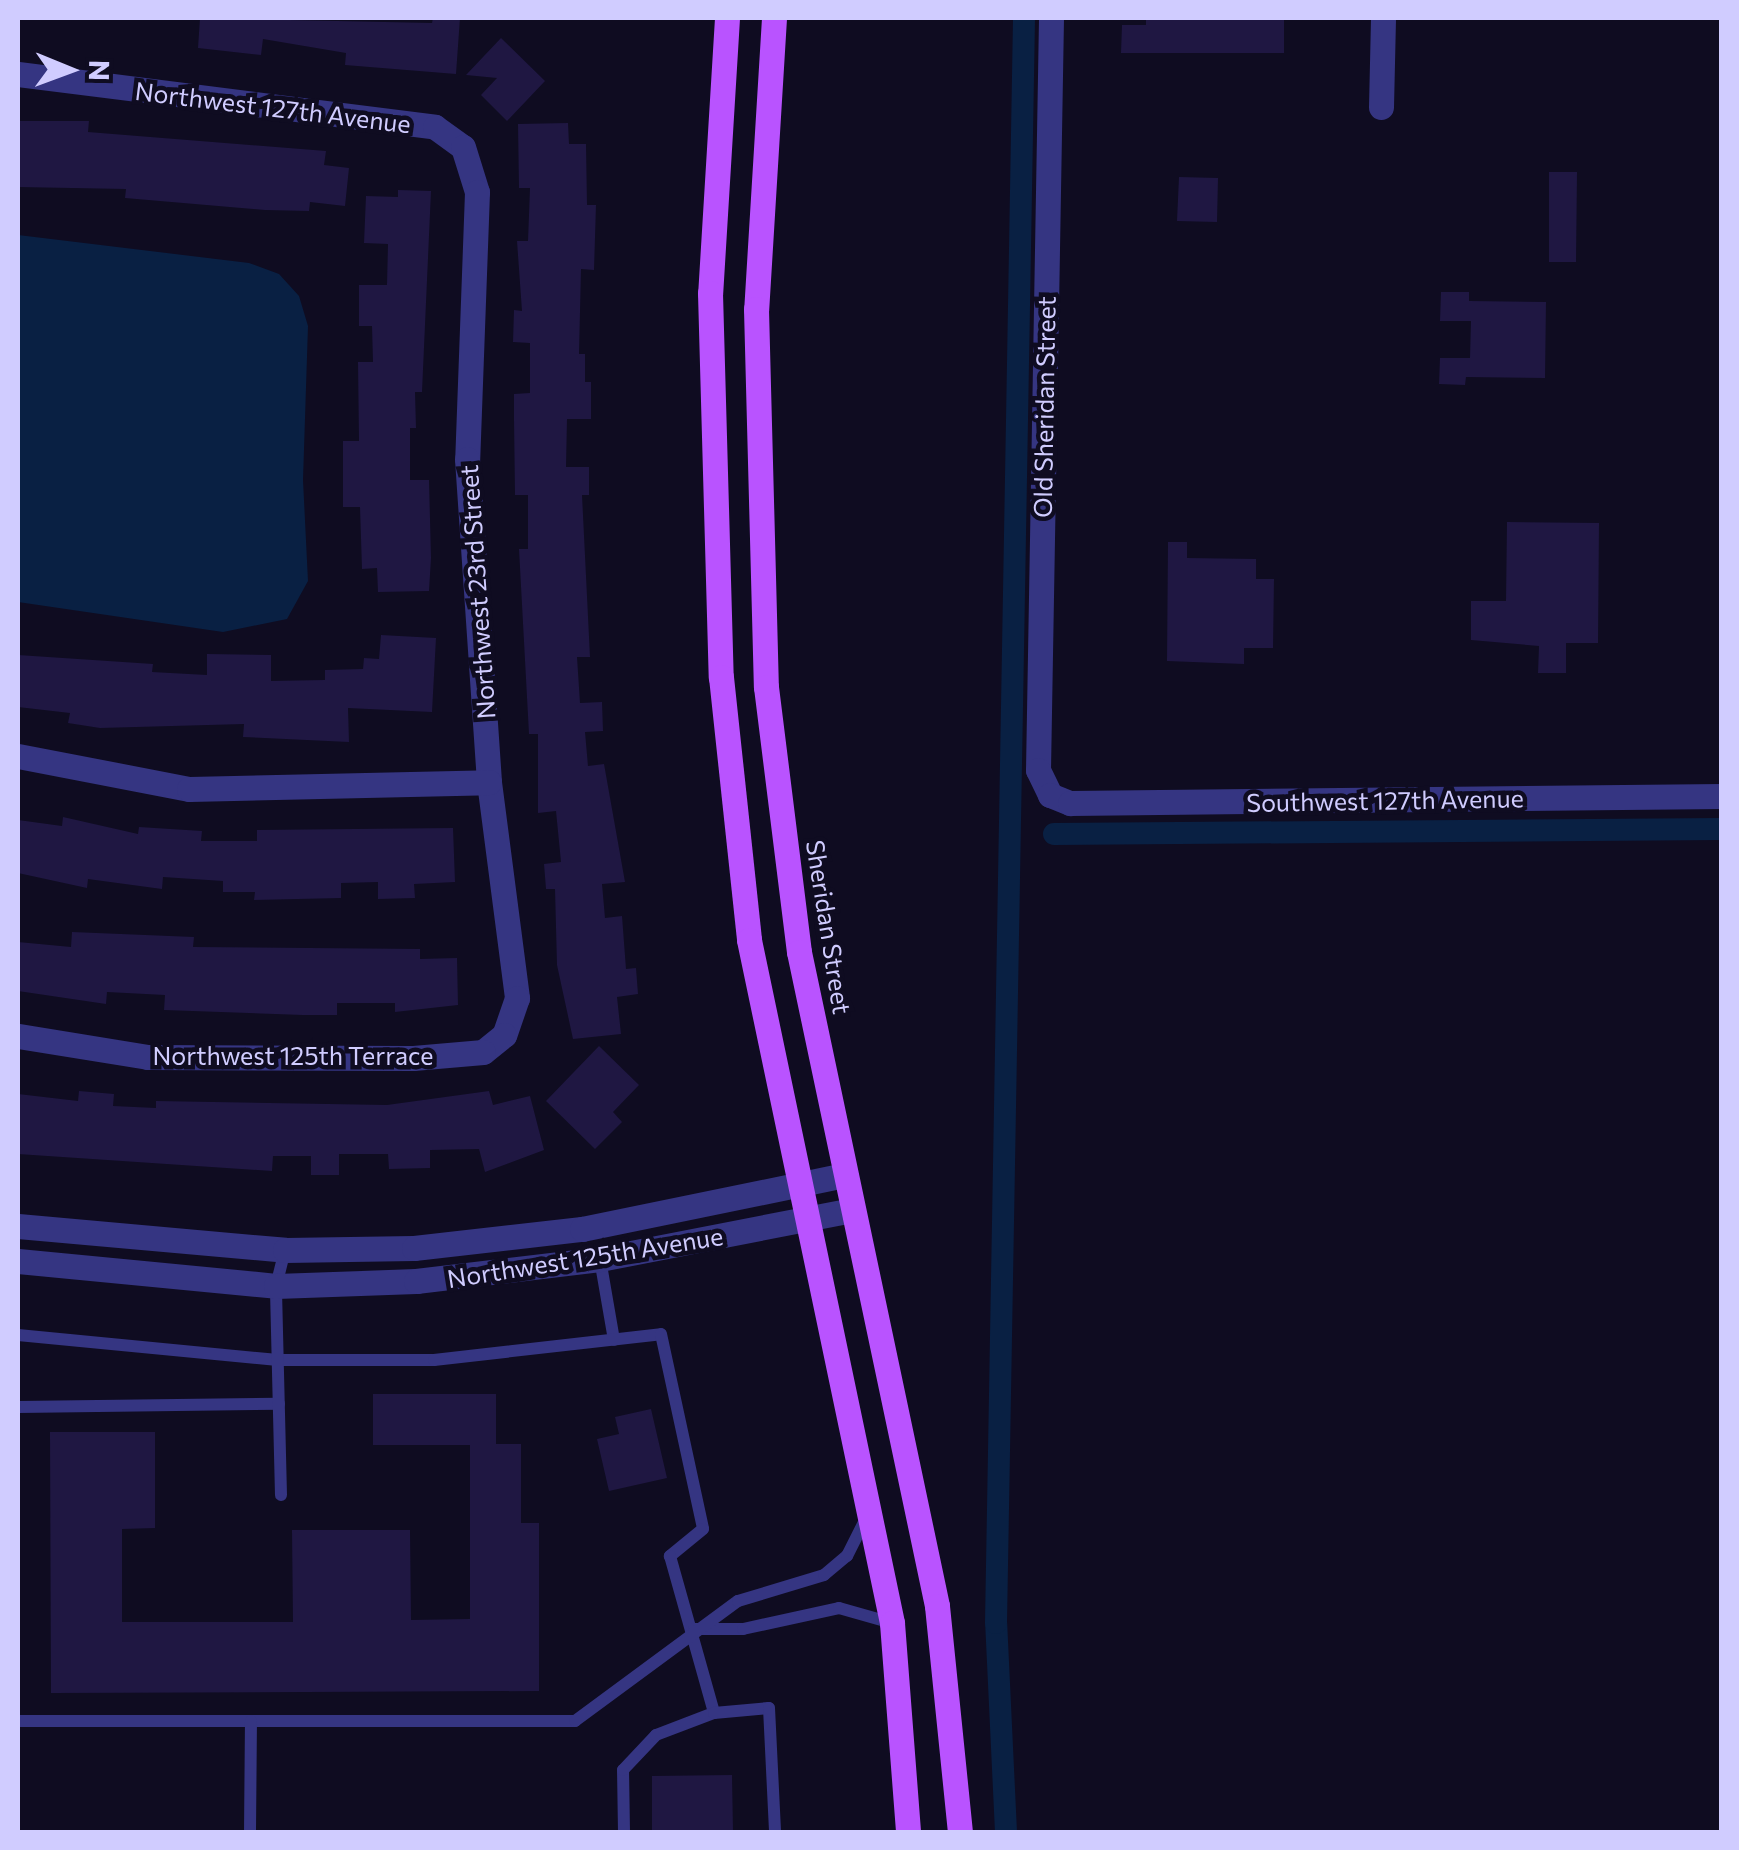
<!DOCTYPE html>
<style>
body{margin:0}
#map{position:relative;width:1739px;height:1850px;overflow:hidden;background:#0f0c21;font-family:Commissioner,sans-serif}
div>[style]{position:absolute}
.water>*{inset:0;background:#092043}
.canal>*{height:22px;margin:-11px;padding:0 11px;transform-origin:11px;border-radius:11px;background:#092043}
.building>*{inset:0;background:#1f1742}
.lane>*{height:12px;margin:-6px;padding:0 6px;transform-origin:6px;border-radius:6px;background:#353582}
.street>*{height:25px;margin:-12.5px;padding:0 12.5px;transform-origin:12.5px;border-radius:12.5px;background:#353582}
.primary>*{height:25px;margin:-12.5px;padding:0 12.5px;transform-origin:12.5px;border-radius:12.5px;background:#b953ff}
span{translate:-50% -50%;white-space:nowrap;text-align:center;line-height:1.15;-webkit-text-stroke:9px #0f0c21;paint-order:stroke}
.street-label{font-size:25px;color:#d0ccff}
.frame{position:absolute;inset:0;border:20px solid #d0ccff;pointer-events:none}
.north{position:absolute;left:20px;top:20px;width:100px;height:100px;-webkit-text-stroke:8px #0f0c21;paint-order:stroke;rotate:91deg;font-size:28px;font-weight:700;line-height:40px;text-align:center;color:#d0ccff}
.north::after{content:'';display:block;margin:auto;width:35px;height:45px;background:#d0ccff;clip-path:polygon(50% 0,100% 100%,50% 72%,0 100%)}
</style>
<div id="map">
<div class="water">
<div style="clip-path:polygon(18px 235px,249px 263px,279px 274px,299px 296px,308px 326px,303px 480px,308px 581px,287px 619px,223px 632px,18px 602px)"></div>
</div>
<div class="canal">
<div style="left:1054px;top:834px;width:668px;rotate:-0.43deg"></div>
<div style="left:1006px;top:1832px;width:209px;rotate:-92.7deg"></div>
<div style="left:996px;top:1623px;width:1605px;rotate:-89deg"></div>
</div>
<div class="building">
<div style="clip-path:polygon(200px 18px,432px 23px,433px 18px,460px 18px,456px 74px,345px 65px,346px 53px,263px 39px,261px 55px,198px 48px)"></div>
<div style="clip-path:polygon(1146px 18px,1284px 19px,1284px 53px,1121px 53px,1122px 25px,1146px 25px)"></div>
<div style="clip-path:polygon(501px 38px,545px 81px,507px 121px,481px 95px,497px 78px,466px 75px)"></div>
<div style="clip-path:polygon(18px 121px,89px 121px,88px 132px,326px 151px,324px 165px,349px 168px,345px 206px,310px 202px,309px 211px,265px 210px,125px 198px,126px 189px,18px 187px)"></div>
<div style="clip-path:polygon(568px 123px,569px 144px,586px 144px,587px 205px,596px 205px,594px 270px,581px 269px,579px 354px,585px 354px,585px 382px,591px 382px,591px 419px,567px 419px,566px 467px,589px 467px,589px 495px,582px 495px,590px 657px,577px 657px,580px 703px,602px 702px,603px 731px,585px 732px,588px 766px,604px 764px,625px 882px,602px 884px,605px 918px,622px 916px,626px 969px,636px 968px,638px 994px,617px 997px,621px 1034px,573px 1039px,557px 965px,555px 889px,546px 889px,544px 864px,561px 862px,556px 811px,538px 813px,538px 734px,529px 734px,519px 549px,528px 549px,528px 495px,515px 495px,514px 419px,514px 394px,530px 393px,530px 343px,513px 342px,514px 310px,522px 311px,517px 241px,528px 241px,530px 188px,519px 188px,518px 124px)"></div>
<div style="clip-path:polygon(1549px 172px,1577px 172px,1576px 262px,1549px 262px)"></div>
<div style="clip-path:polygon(1179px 177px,1218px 178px,1217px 222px,1177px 221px)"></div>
<div style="clip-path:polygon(398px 190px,431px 191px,422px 392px,415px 392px,416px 428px,410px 428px,410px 480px,429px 480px,431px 558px,429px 591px,378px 592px,377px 568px,362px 569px,360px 507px,343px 507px,343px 441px,359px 441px,358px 362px,373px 362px,372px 326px,359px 326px,359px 285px,387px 285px,388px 244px,364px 243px,366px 196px,398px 197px)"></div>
<div style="clip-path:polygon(1441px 292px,1469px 292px,1469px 301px,1546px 302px,1545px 378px,1466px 377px,1465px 385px,1439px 384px,1440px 358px,1470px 358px,1471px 321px,1440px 321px)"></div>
<div style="clip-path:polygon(1507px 522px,1599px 523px,1598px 643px,1566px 643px,1566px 673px,1538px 673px,1539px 646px,1471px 640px,1471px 601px,1506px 601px)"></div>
<div style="clip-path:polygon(1168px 542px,1187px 542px,1187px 558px,1256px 559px,1256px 579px,1274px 579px,1273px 648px,1244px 648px,1244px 664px,1167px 661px)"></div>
<div style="clip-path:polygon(381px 635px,436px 638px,432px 712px,348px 708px,349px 742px,243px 737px,244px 724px,100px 728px,68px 723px,70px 713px,18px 707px,18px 655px,153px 664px,152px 672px,207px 675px,207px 654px,271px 655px,271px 681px,325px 680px,325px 670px,363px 669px,364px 658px,379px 659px)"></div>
<div style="clip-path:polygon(63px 817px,138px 834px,139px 827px,202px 831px,201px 841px,257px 841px,257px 830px,453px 828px,455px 882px,414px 884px,415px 898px,378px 899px,378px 882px,341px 883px,341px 898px,254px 900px,255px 892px,223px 892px,223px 881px,163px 877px,162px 889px,88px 879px,87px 888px,18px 873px,18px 820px,62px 826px)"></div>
<div style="clip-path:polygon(72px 932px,194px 937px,193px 947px,420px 949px,420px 959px,457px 958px,458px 1005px,395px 1012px,395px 1003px,337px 1003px,337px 1015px,303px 1015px,164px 1010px,165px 995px,107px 992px,106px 1004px,18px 991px,18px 942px,71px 947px)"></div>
<div style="clip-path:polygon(599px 1046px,639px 1085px,613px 1112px,622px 1122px,595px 1149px,546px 1101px)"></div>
<div style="clip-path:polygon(79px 1091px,114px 1094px,113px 1106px,156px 1108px,156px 1101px,387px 1105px,489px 1091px,493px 1105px,530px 1096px,544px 1150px,485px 1172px,479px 1149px,430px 1150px,430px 1168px,389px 1169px,388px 1154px,339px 1154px,339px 1175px,311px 1175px,311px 1156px,273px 1156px,272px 1171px,18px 1154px,18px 1094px,78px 1101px)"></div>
<div style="clip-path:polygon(373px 1394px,496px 1394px,496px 1444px,521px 1444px,521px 1523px,539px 1523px,539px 1691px,51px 1693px,50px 1432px,155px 1432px,155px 1528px,122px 1529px,122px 1622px,293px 1622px,292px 1530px,410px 1530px,411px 1620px,470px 1619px,470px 1445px,373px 1445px)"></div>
<div style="clip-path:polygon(651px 1409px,667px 1478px,609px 1491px,597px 1439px,619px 1434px,615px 1417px)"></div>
<div style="clip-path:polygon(732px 1775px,733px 1832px,652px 1832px,652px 1776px)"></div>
</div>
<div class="lane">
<div style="left:600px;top:1259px;width:82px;rotate:80.2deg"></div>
<div style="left:18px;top:1335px;width:261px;rotate:5.5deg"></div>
<div style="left:278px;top:1360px;width:156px"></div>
<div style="left:434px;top:1360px;width:228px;rotate:-6.5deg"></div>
<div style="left:661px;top:1334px;width:199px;rotate:77.8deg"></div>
<div style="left:703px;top:1529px;width:43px;rotate:140.7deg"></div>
<div style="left:670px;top:1556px;width:163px;rotate:74.3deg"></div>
<div style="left:18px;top:1407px;width:261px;rotate:-0.7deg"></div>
<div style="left:281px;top:1495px;width:209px;rotate:-91.4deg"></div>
<div style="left:276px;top:1286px;width:37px;rotate:-76deg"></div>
<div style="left:694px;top:1629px;width:49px"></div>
<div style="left:743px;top:1629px;width:98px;rotate:-12.3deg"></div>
<div style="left:839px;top:1608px;width:55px;rotate:15.8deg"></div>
<div style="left:18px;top:1721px;width:557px"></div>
<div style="left:575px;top:1721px;width:202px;rotate:-36.4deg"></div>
<div style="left:738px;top:1601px;width:90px;rotate:-16.8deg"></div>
<div style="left:824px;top:1575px;width:30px;rotate:-40deg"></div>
<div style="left:847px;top:1556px;width:42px;rotate:-63.4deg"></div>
<div style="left:250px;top:1832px;width:111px;rotate:-89.5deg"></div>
<div style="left:624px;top:1832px;width:62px;rotate:-90.9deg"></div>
<div style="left:623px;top:1770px;width:48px;rotate:-46.7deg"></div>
<div style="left:656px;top:1735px;width:62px;rotate:-20.8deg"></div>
<div style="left:714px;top:1713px;width:55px;rotate:-5.2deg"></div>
<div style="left:769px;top:1708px;width:124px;rotate:87.2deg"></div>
</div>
<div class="street">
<div style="left:1051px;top:18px;width:752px;rotate:90.99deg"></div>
<div style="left:1038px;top:770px;width:28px;rotate:64deg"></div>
<div style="left:1050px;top:795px;width:22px;rotate:22deg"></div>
<div style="left:1070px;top:803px;width:652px;rotate:-0.62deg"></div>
<div style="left:18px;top:74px;width:420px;rotate:7.2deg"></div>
<div style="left:435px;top:127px;width:34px;rotate:36deg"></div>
<div style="left:463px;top:147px;width:47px;rotate:72.7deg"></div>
<div style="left:477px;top:192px;width:267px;rotate:92.1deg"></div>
<div style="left:467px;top:459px;width:324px;rotate:86.1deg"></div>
<div style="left:489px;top:782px;width:218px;rotate:82.6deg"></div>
<div style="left:517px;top:998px;width:39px;rotate:109deg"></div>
<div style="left:504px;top:1035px;width:27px;rotate:141deg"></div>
<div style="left:483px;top:1052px;width:70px;rotate:175.1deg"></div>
<div style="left:413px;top:1058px;width:265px;rotate:-179.8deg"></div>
<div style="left:148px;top:1057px;width:132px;rotate:-170.8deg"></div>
<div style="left:1381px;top:107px;width:89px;rotate:-88.7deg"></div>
<div style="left:18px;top:756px;width:174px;rotate:10.9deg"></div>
<div style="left:189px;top:789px;width:300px;rotate:-1.3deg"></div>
<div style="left:18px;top:1226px;width:268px;rotate:5.1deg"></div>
<div style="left:285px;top:1250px;width:129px;rotate:-0.9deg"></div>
<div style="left:414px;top:1248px;width:169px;rotate:-6.5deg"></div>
<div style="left:582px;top:1229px;width:268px;rotate:-11.6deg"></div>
<div style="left:18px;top:1261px;width:259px;rotate:5.5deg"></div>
<div style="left:276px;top:1286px;width:140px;rotate:-2deg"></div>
<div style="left:416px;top:1281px;width:185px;rotate:-6.8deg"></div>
<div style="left:600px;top:1259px;width:257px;rotate:-11deg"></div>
</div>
<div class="primary">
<div style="left:727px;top:18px;width:276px;rotate:93.5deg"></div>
<div style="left:710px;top:293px;width:384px;rotate:88.4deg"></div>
<div style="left:721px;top:677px;width:264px;rotate:83.9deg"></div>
<div style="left:749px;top:940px;width:698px;rotate:78.17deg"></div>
<div style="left:892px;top:1623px;width:210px;rotate:85.6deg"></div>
<div style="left:774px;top:18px;width:292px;rotate:93.5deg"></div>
<div style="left:756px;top:309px;width:378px;rotate:88.5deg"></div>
<div style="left:766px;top:687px;width:267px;rotate:82.9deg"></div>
<div style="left:799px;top:952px;width:668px;rotate:78.08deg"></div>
<div style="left:937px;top:1606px;width:227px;rotate:84.2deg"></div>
</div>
<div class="street-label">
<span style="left:273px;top:107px;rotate:7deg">Northwest 127th Avenue</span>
<span style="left:1044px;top:407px;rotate:-89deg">Old Sheridan Street</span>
<span style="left:477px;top:592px;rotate:-94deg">Northwest 23rd Street</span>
<span style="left:1385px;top:800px;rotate:-1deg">Southwest 127th Avenue</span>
<span style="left:829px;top:927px;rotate:81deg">Sheridan Street</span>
<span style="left:293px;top:1055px">Northwest 125th Terrace</span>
<span style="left:585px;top:1257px;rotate:-9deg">Northwest 125th Avenue</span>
</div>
<div class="frame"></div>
<div class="north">N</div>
</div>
